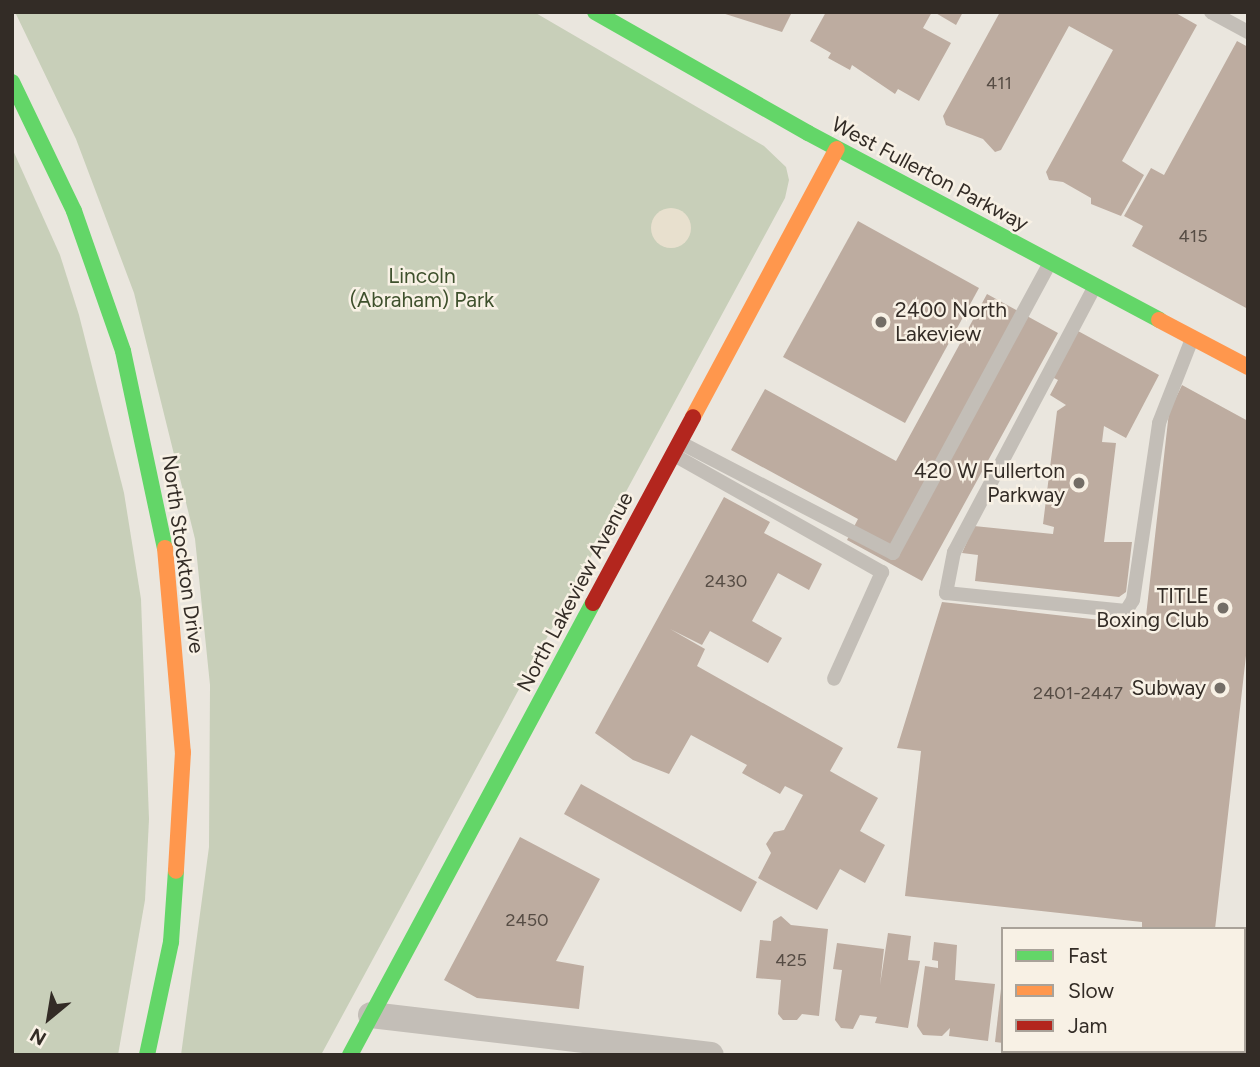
<!DOCTYPE html>
<style>
body{margin:0}
#map{position:relative;width:1260px;height:1067px;overflow:hidden;background:#eae6de;font-family:Figtree,sans-serif}
div>[style]{position:absolute}
.green>*{inset:0;background:#c8cfb9}
.plaza>*{inset:0;background:#e8e0ce}
.round{border-radius:50%}
.building>*{inset:0;background:#bdaca0}
.lane>*{height:14px;margin:-7px;padding:0 7px;transform-origin:7px;border-radius:7px;background:#c3beb7}
.street>*{height:26px;margin:-13px;padding:0 13px;transform-origin:13px;border-radius:13px;background:#c3beb7}
.fast>*{height:16px;margin:-8px;padding:0 8px;transform-origin:8px;border-radius:8px;background:#63d668}
.slow>*{height:16px;margin:-8px;padding:0 8px;transform-origin:8px;border-radius:8px;background:#ff974d}
.jam>*{height:16px;margin:-8px;padding:0 8px;transform-origin:8px;border-radius:8px;background:#b3261e}
.dots>*{width:19px;height:19px;translate:-50% -50%;box-sizing:border-box;border:4px solid #f8f1e5;border-radius:50%}
span{translate:-50% -50%;white-space:nowrap;text-align:center;line-height:1.15;-webkit-text-stroke:5px #f8f1e5;paint-order:stroke}
.number-label{font-size:18px;color:#564c44}
.number-label span{-webkit-text-stroke-width:0}
.street-label{font-size:21px;color:#332c26}
.park-label{font-size:21px;color:#3e502c}
.poi-label{font-size:21px;color:#332c26}
.left{translate:0 -50%;text-align:left}
.right{translate:-100% -50%;text-align:right}
.frame{position:absolute;inset:0;border:14px solid #332c26;pointer-events:none}
.legend{position:absolute;left:1001px;top:927px;width:245px;height:126px;box-sizing:border-box;background:#f8f1e5;border:2px solid #a9a299;margin:0;padding:9px 12px;list-style:none;font-size:21px;color:#332c26}
.legend li{display:flex;align-items:center;gap:14px;height:35px}
.legend b{width:35px;border:2px solid #a9a299}
.north{position:absolute;left:14px;top:983px;width:70px;height:70px;-webkit-text-stroke:5px #f8f1e5;paint-order:stroke;rotate:210deg;font-size:19px;font-weight:700;line-height:28px;text-align:center;color:#332c26}
.north::after{content:'';display:block;margin:auto;width:24px;height:32px;background:#332c26;clip-path:polygon(50% 0,100% 100%,50% 72%,0 100%)}
</style>
<div id="map">
<div class="green">
<div style="clip-path:polygon(15px 12px,534px 12px,764px 146px,786px 167px,789px 180px,785px 198px,321px 1055px,181px 1055px,209px 847px,210px 685px,195px 539px,134px 293px,76px 139px)"></div>
<div style="clip-path:polygon(12px 148px,60px 255px,79px 315px,124px 493px,141px 599px,149px 819px,145px 900px,118px 1055px,12px 1055px)"></div>
</div>
<div class="plaza">
<div class="round" style="left:651px;top:208px;width:40px;height:40px"></div>
</div>
<div class="building">
<div style="clip-path:polygon(719px 12px,792px 12px,782px 32px)"></div>
<div style="clip-path:polygon(826px 12px,932px 12px,923px 28px,951px 43px,919px 101px,898px 89px,895px 94px,852px 65px,850px 70px,828px 58px,831px 53px,810px 41px)"></div>
<div style="clip-path:polygon(934px 12px,963px 12px,956px 25px)"></div>
<div style="clip-path:polygon(1000px 12px,1174px 12px,1197px 25px,1122px 161px,1144px 175px,1121px 216px,1091px 204px,1091px 198px,1063px 182px,1049px 180px,1046px 172px,1113px 50px,1069px 26px,1001px 150px,995px 152px,983px 139px,946px 125px,943px 116px)"></div>
<div style="clip-path:polygon(1237px 41px,1248px 47px,1248px 309px,1132px 246px,1143px 226px,1124px 216px,1151px 168px,1164px 175px)"></div>
<div style="clip-path:polygon(858px 221px,979px 288px,905px 423px,783px 357px)"></div>
<div style="clip-path:polygon(987px 294px,1058px 333px,922px 581px,847px 540px,858px 519px,731px 450px,765px 389px,896px 461px)"></div>
<div style="clip-path:polygon(1078px 331px,1159px 375px,1126px 438px,1104px 426px,1102px 442px,1116px 443px,1104px 542px,1132px 542px,1126px 592px,1119px 597px,975px 581px,978px 555px,962px 553px,974px 526px,1053px 534px,1054px 527px,1043px 524px,1057px 411px,1066px 405px,1050px 395px,1058px 380px,1052px 377px)"></div>
<div style="clip-path:polygon(1182px 385px,1248px 421px,1248px 638px,1215px 929px,1142px 929px,1142px 922px,905px 896px,921px 751px,897px 748px,942px 602px,1145px 625px,1169px 412px)"></div>
<div style="clip-path:polygon(724px 497px,770px 522px,764px 533px,822px 564px,809px 590px,778px 573px,752px 621px,782px 638px,768px 663px,710px 631px,702px 645px,670px 629px,705px 649px,697px 666px,843px 748px,830px 771px,878px 798px,860px 831px,885px 845px,865px 883px,840px 869px,817px 910px,758px 878px,771px 853px,766px 844px,774px 832px,784px 830px,803px 795px,785px 786px,780px 794px,742px 773px,747px 765px,691px 735px,669px 774px,633px 760px,595px 733px)"></div>
<div style="clip-path:polygon(581px 784px,757px 882px,741px 912px,564px 814px)"></div>
<div style="clip-path:polygon(520px 837px,600px 879px,556px 961px,584px 966px,579px 1009px,477px 998px,444px 980px)"></div>
<div style="clip-path:polygon(781px 916px,791px 925px,828px 929px,819px 1016px,802px 1014px,797px 1020px,783px 1020px,778px 1014px,781px 980px,756px 978px,760px 940px,771px 941px,773px 921px)"></div>
<div style="clip-path:polygon(888px 933px,911px 936px,908px 960px,920px 961px,908px 1028px,875px 1023px,877px 1017px,860px 1015px,853px 1029px,841px 1028px,835px 1020px,842px 970px,833px 969px,837px 943px,884px 949px,880px 985px)"></div>
<div style="clip-path:polygon(934px 942px,957px 945px,955px 980px,995px 984px,988px 1041px,949px 1036px,950px 1028px,942px 1036px,923px 1035px,917px 1026px,925px 966px,938px 968px,938px 961px,932px 960px)"></div>
<div style="clip-path:polygon(1001px 989px,1003px 989px,1003px 1043px,995px 1042px)"></div>
<div style="clip-path:polygon(1134px 1051px,1202px 1051px,1133px 1055px)"></div>
</div>
<div class="lane">
<div style="left:1211px;top:12px;width:42px;rotate:28.4deg"></div>
<div style="left:1095px;top:286px;width:301px;rotate:117.9deg"></div>
<div style="left:954px;top:552px;width:42px;rotate:101deg"></div>
<div style="left:946px;top:593px;width:181px;rotate:5.7deg"></div>
<div style="left:1126px;top:611px;width:13px;rotate:-58deg"></div>
<div style="left:1133px;top:600px;width:179px;rotate:-81.6deg"></div>
<div style="left:1159px;top:423px;width:90px;rotate:-68.6deg"></div>
<div style="left:681px;top:443px;width:239px;rotate:27.4deg"></div>
<div style="left:893px;top:553px;width:330px;rotate:-61.6deg"></div>
<div style="left:674px;top:455px;width:239px;rotate:29.4deg"></div>
<div style="left:882px;top:572px;width:117px;rotate:114.2deg"></div>
</div>
<div class="street">
<div style="left:371px;top:1015px;width:342px;rotate:6.7deg"></div>
</div>
<div class="fast">
<div style="left:595px;top:12px;width:245px;rotate:29.6deg"></div>
<div style="left:808px;top:133px;width:398px;rotate:28deg"></div>
<div style="left:12px;top:82px;width:143px;rotate:64.3deg"></div>
<div style="left:74px;top:211px;width:148px;rotate:70.7deg"></div>
<div style="left:123px;top:351px;width:201px;rotate:78deg"></div>
<div style="left:147px;top:1055px;width:116px;rotate:-78deg"></div>
<div style="left:171px;top:942px;width:71px;rotate:-86deg"></div>
<div style="left:350px;top:1055px;width:513px;rotate:-61.74deg"></div>
<div style="left:1245px;top:1055px;width:23px;rotate:-83deg"></div>
</div>
<div class="slow">
<div style="left:1159px;top:320px;width:101px;rotate:27.8deg"></div>
<div style="left:693px;top:417px;width:304px;rotate:-61.8deg"></div>
<div style="left:165px;top:548px;width:205px;rotate:85deg"></div>
<div style="left:183px;top:752px;width:119px;rotate:93.4deg"></div>
</div>
<div class="jam">
<div style="left:593px;top:603px;width:211px;rotate:-61.7deg"></div>
</div>
<div class="dots">
<div style="left:881px;top:322px;background:#736d66"></div>
<div style="left:1079px;top:483px;background:#736d66"></div>
<div style="left:1223px;top:608px;background:#736d66"></div>
<div style="left:1220px;top:688px;background:#736d66"></div>
</div>
<div class="number-label">
<span style="left:999px;top:83px">411</span>
<span style="left:1193px;top:236px">415</span>
<span style="left:726px;top:581px">2430</span>
<span style="left:1078px;top:693px">2401-2447</span>
<span style="left:527px;top:920px">2450</span>
<span style="left:791px;top:960px">425</span>
</div>
<div class="street-label">
<span style="left:930px;top:174px;rotate:28deg">West Fullerton Parkway</span>
<span style="left:183px;top:554px;rotate:82deg">North Stockton Drive</span>
<span style="left:575px;top:592px;rotate:-62deg">North Lakeview Avenue</span>
</div>
<div class="park-label">
<span style="left:422px;top:288px">Lincoln<br>(Abraham) Park</span>
</div>
<div class="poi-label">
<span class="left" style="left:895px;top:322px">2400 North<br>Lakeview</span>
<span class="right" style="left:1065px;top:483px">420 W Fullerton<br>Parkway</span>
<span class="right" style="left:1209px;top:608px">TITLE<br>Boxing Club</span>
<span class="right" style="left:1206px;top:688px">Subway</span>
</div>
<div class="frame"></div>
<ul class="legend">
<li><b style="height:9px;background:#63d668"></b>Fast</li>
<li><b style="height:9px;background:#ff974d"></b>Slow</li>
<li><b style="height:9px;background:#b3261e"></b>Jam</li>
</ul>
<div class="north">N</div>
</div>
